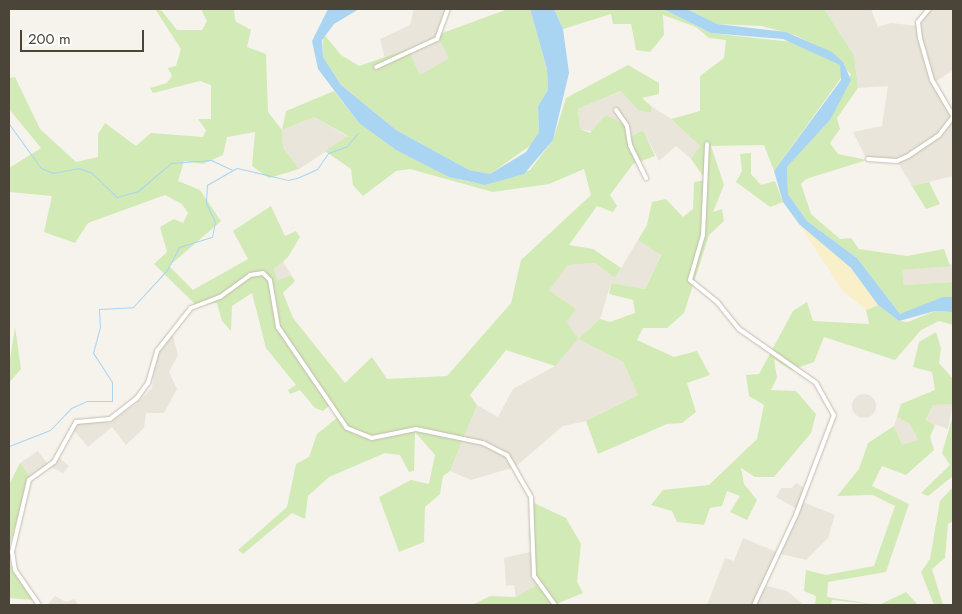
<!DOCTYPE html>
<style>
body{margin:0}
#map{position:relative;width:962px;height:614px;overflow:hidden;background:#f6f3ec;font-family:Jost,sans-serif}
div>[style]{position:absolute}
.residential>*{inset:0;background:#eae5da}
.round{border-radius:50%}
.green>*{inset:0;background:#d2eab5}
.sand>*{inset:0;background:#f9efc9}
.water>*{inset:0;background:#a9d4f2}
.stream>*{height:1px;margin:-0.5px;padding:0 0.5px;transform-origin:0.5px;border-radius:0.5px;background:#a9d4f2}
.roads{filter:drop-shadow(0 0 1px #c2bbae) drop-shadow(0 0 1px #c2bbae)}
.minor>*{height:4px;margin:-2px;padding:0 2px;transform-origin:2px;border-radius:2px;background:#fff}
span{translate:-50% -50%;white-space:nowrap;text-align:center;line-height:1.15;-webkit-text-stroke:4px #fff;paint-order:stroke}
.frame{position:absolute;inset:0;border:10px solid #4b4439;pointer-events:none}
.scale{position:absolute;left:20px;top:30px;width:124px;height:22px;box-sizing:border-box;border:2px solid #4b4439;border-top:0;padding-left:6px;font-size:15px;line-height:18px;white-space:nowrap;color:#4b4439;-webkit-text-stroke:4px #fff;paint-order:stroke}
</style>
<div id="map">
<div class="residential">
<div style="clip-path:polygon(414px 9px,445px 9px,437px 35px,450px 58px,420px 75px,408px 49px,385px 59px,380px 39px,410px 25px)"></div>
<div style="clip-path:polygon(824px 9px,871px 9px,878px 27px,891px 23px,918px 26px,930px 9px,914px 9px,953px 9px,953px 70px,932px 84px,953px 118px,953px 176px,912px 186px,898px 163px,867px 160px,853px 132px,882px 126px,888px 86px,858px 88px,854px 55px)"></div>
<div style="clip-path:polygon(622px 91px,638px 110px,651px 113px,651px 106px,671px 119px,700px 146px,691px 159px,676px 146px,659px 161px,643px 130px,628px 138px,580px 129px,578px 109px)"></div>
<div style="clip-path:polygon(314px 117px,348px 137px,299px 169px,283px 147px,282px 130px)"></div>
<div style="clip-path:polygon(638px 240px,661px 254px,645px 289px,611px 283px,600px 319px,578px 339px,623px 362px,638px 395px,586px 421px,563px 426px,515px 467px,471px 480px,450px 471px,477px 405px,498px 417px,513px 389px,555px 366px,567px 322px,576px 309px,549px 290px,567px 265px,595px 263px,615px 278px)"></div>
<div style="clip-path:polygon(283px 261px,291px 275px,277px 282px,274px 269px)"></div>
<div style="clip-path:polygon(953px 264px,953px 282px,904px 285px,902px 270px)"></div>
<div style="clip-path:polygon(172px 332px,178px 355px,169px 372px,177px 389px,164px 413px,146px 413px,144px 428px,126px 445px,112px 427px,88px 447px,72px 428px,87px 420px,109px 423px,137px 403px,152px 388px,158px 350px)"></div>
<div class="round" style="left:852px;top:394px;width:24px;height:24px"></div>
<div style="clip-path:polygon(953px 402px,948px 429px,926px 421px,933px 405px)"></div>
<div style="clip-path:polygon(897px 417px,910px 424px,918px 440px,902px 446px,894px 426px)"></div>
<div style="clip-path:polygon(38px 451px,49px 466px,57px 456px,69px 466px,63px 473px,49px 466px,30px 476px,20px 463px)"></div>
<div style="clip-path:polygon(796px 483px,808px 490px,803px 502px,835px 515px,828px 538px,806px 560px,777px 553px,763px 585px,787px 591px,804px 605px,707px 605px,725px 558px,734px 561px,743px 538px,777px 552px,799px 510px,776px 497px,781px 488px,792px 488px)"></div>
<div style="clip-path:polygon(530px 552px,538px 585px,516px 597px,514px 585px,506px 586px,504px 558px)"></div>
<div style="clip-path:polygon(55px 596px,66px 602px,74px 599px,79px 605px,47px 605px)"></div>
</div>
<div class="green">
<div style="clip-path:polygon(evenodd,155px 9px,162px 11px,177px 30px,202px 30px,207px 21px,201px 9px,234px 9px,235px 21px,251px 30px,247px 47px,266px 54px,268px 112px,282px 130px,286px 111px,334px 91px,359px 123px,396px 150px,460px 180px,486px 185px,530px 170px,553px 140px,566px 98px,628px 65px,659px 83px,659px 94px,642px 98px,651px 106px,651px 113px,638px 110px,621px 91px,578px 109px,580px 129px,590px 133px,606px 115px,627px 126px,628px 138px,643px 130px,655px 156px,633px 164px,610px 195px,617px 206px,613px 212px,597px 206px,569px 245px,593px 249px,621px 268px,615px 278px,595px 263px,568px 265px,549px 290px,576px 309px,567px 322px,578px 339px,600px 319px,610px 322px,635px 313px,633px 300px,609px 294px,611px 283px,645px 289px,661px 255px,638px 240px,647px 225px,652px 202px,666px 199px,683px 217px,693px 209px,694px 182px,706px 180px,691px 159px,700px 146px,671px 119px,700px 111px,700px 76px,724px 58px,726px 40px,709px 38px,696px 27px,663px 15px,664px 35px,650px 52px,636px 50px,631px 24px,613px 24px,611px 14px,563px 29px,554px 9px,663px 9px,711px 33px,792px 42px,840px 65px,843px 75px,774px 171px,764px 145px,711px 146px,724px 185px,713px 212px,722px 209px,724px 221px,709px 235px,684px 313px,667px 328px,643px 328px,637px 340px,674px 357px,697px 351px,710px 375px,687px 383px,696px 412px,682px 423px,667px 424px,598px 454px,586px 421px,638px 395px,623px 362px,578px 339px,555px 366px,506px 350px,470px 395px,477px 405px,450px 471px,443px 476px,440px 494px,425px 507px,424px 542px,399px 552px,379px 497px,411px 480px,429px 484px,435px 455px,415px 432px,414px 471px,409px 472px,400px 455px,385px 453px,329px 477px,308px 496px,305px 519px,292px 513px,243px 554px,238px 550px,287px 507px,296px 464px,309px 457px,317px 434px,338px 417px,330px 405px,323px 411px,315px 408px,300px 390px,290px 394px,288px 390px,296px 385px,266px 348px,252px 293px,232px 306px,231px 331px,222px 321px,217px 303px,196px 305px,154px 264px,167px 252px,160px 227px,174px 219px,183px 223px,188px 213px,182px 204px,165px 195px,88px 223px,75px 243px,44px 232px,52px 196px,9px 192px,9px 168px,41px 148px,9px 109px,9px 78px,15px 77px,40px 129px,76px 162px,98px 157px,98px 134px,105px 123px,136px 146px,151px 133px,203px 137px,206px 130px,198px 119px,211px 119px,211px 85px,200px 81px,153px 93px,150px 88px,167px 83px,172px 76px,168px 68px,176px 66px,181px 49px,155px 9px,314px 117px,348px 136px,325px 151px,351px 169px,353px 185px,363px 196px,396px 171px,410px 169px,493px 192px,549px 184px,584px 169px,591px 195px,521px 260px,511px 303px,447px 376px,387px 379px,372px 357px,345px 383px,293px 318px,283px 293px,295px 281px,291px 275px,277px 281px,274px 269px,288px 257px,300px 237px,296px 231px,285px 236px,271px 206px,233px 231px,248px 259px,193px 290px,169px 266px,221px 221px,200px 190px,178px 181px,184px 161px,203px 164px,223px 155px,227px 137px,255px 132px,252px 166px,269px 178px,299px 169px,283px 147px,282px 130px,314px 117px)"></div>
<div style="clip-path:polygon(508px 9px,530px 9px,547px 69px,548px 90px,538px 106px,539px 132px,534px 143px,490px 174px,469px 170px,396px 130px,341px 85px,323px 57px,323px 33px,341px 55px,359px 66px,408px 49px,420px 75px,449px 58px,437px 35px)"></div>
<div style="clip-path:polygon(687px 9px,824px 9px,854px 55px,858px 88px,837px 118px,840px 129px,830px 143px,838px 154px,867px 160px,806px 179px,801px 184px,811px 214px,840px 239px,851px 238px,859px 249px,907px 256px,944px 249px,950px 266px,902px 270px,904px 285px,953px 282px,953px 297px,900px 314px,857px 258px,807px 221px,788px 194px,787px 167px,830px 120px,851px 74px,824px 49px,795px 35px,762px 26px,717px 24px)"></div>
<div style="clip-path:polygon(751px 153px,751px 174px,761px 185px,775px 181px,783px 202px,770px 207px,736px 182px,742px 171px,740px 154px)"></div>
<div style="clip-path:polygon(929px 182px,940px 204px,926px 209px,912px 186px)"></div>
<div style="clip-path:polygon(807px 302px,813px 321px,869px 324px,866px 310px,878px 305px,899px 321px,908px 322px,935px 311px,953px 312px,953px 325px,939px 321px,921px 330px,895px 360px,824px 337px,814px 362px,791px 370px,774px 359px,777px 378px,771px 390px,796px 391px,816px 414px,811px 433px,774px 477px,755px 477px,741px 468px,744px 484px,757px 500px,747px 520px,730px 512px,740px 496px,727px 491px,722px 506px,710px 508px,704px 525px,677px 522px,672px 511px,651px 505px,663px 490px,709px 485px,757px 439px,764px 405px,749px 396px,746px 375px,759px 374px,793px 311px)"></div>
<div style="clip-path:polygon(15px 327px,21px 369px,9px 383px,9px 366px)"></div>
<div style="clip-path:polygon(936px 332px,941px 348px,939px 363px,953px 379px,953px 404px,933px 405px,926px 420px,935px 425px,930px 437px,934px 450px,906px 475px,882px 466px,872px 486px,909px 504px,886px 572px,828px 582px,827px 597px,878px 605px,832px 600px,831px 605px,815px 605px,816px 596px,804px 591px,806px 570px,826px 575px,874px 566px,895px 506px,873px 495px,837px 496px,859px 469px,868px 443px,894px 426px,902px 445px,918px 440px,910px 424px,897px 417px,901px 404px,935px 390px,932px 372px,913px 367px,919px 342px)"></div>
<div style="clip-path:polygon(953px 415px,953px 476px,928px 496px,921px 493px,950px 465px,942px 453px)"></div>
<div style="clip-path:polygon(20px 463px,30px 476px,9px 547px,9px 485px)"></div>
<div style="clip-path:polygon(953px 487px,953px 521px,948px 524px,945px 558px,932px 569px,943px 605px,934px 605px,921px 572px,930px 559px,940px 501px)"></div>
<div style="clip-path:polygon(532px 502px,566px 518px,581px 544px,577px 582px,583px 593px,554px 605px,472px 605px,490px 596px,516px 597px,537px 585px,529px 536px)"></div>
<div style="clip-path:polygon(9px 559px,9px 562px,33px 600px,9px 598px)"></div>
<div style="clip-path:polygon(906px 592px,918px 605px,879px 605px)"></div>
</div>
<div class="sand">
<div style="clip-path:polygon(799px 224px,851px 268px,878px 305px,866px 310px,842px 290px)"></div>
</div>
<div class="water">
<div style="clip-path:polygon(328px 9px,359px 9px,334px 24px,322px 40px,323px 57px,341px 85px,396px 130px,469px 170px,490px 174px,526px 152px,539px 132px,538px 106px,548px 90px,547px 69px,530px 9px,554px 9px,563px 29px,569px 73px,553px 140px,524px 174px,485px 185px,449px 177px,396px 150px,359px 123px,318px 69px,312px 41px)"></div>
<div style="clip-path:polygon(663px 9px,687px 9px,717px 24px,786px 32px,832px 52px,843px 62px,851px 80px,830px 120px,787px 167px,788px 194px,807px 221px,857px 258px,900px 314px,943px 297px,953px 297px,953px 312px,935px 311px,899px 321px,878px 305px,851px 268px,799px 224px,783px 202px,774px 171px,841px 80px,840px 65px,783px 39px,711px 33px)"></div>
</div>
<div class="stream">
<div style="left:9px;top:124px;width:54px;rotate:54deg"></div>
<div style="left:41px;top:168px;width:13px;rotate:23deg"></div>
<div style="left:53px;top:173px;width:26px;rotate:-11deg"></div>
<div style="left:79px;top:168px;width:14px;rotate:21deg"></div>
<div style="left:92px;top:173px;width:35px;rotate:44deg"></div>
<div style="left:117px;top:197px;width:22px;rotate:-16deg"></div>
<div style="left:138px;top:191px;width:43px;rotate:-40.3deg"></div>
<div style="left:171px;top:163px;width:40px;rotate:-4.3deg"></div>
<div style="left:211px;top:160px;width:23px;rotate:25deg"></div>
<div style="left:9px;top:446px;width:44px;rotate:-21.3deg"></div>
<div style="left:50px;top:430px;width:30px;rotate:-46deg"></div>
<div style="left:71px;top:408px;width:17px;rotate:-24deg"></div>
<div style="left:87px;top:401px;width:25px"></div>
<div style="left:112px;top:401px;width:19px;rotate:-90deg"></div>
<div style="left:112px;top:382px;width:35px;rotate:-123deg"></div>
<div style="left:93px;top:353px;width:27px;rotate:-75deg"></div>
<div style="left:100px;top:327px;width:18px;rotate:-93deg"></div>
<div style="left:99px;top:309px;width:34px;rotate:-3deg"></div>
<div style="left:133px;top:307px;width:50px;rotate:-47.4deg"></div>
<div style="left:167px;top:270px;width:26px;rotate:-62deg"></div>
<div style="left:179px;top:247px;width:34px;rotate:-17deg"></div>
<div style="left:212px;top:237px;width:15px;rotate:-79deg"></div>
<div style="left:215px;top:222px;width:21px;rotate:-115deg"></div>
<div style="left:206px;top:203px;width:18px;rotate:-87deg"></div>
<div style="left:207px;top:185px;width:34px;rotate:-30deg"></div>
<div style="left:237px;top:168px;width:52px;rotate:13.2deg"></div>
<div style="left:288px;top:180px;width:9px;rotate:-13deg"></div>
<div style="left:297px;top:178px;width:22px;rotate:-24deg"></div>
<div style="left:317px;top:169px;width:19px;rotate:-55deg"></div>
<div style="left:328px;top:153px;width:20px;rotate:-20deg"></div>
<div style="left:347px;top:146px;width:17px;rotate:-50deg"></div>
</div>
<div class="roads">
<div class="minor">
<div style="left:929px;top:9px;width:17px;rotate:130deg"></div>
<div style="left:918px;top:22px;width:16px;rotate:83deg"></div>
<div style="left:920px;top:38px;width:44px;rotate:74.1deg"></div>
<div style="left:932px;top:80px;width:42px;rotate:59.7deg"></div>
<div style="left:376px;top:67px;width:67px;rotate:-24.7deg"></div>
<div style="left:437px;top:39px;width:32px;rotate:-70deg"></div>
<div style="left:616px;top:110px;width:19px;rotate:55deg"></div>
<div style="left:627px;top:126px;width:19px;rotate:81deg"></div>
<div style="left:630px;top:145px;width:37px;rotate:64deg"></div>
<div style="left:707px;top:144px;width:91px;rotate:92.5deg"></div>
<div style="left:703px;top:235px;width:47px;rotate:106.1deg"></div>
<div style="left:690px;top:280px;width:36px;rotate:39deg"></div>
<div style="left:718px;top:303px;width:33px;rotate:51deg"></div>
<div style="left:739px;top:329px;width:94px;rotate:35deg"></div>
<div style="left:816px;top:383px;width:37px;rotate:61deg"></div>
<div style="left:834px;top:415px;width:107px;rotate:110.8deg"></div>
<div style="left:796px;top:515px;width:99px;rotate:115deg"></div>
<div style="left:868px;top:159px;width:29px;rotate:4deg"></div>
<div style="left:897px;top:161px;width:12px;rotate:-24deg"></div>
<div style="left:908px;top:156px;width:37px;rotate:-34deg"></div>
<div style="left:939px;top:135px;width:23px;rotate:-52deg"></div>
<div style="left:39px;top:605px;width:42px;rotate:-124.4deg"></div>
<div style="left:15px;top:570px;width:18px;rotate:-99deg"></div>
<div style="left:12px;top:552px;width:74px;rotate:-76.7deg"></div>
<div style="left:29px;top:480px;width:31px;rotate:-36deg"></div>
<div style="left:54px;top:462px;width:46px;rotate:-61.2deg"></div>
<div style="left:76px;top:422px;width:34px;rotate:-5deg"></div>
<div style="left:110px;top:419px;width:34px;rotate:-38deg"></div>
<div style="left:137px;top:398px;width:19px;rotate:-54deg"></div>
<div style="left:148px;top:383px;width:33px;rotate:-74deg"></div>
<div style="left:157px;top:351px;width:55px;rotate:-51.7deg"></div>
<div style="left:191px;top:308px;width:31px;rotate:-21deg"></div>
<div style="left:220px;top:297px;width:37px;rotate:-36deg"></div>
<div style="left:250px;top:275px;width:13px;rotate:-9deg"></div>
<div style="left:263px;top:273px;width:10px;rotate:45deg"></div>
<div style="left:270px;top:280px;width:48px;rotate:80.3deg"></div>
<div style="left:278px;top:327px;width:122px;rotate:55.7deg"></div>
<div style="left:347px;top:428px;width:27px;rotate:22deg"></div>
<div style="left:372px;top:438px;width:45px;rotate:-11.6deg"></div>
<div style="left:416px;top:429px;width:68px;rotate:11.8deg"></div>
<div style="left:483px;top:443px;width:27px;rotate:27deg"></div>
<div style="left:507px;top:455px;width:48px;rotate:60.3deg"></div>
<div style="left:531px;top:497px;width:79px;rotate:87.8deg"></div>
<div style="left:534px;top:576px;width:36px;rotate:54deg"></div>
</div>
</div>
<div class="frame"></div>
<div class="scale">200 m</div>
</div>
